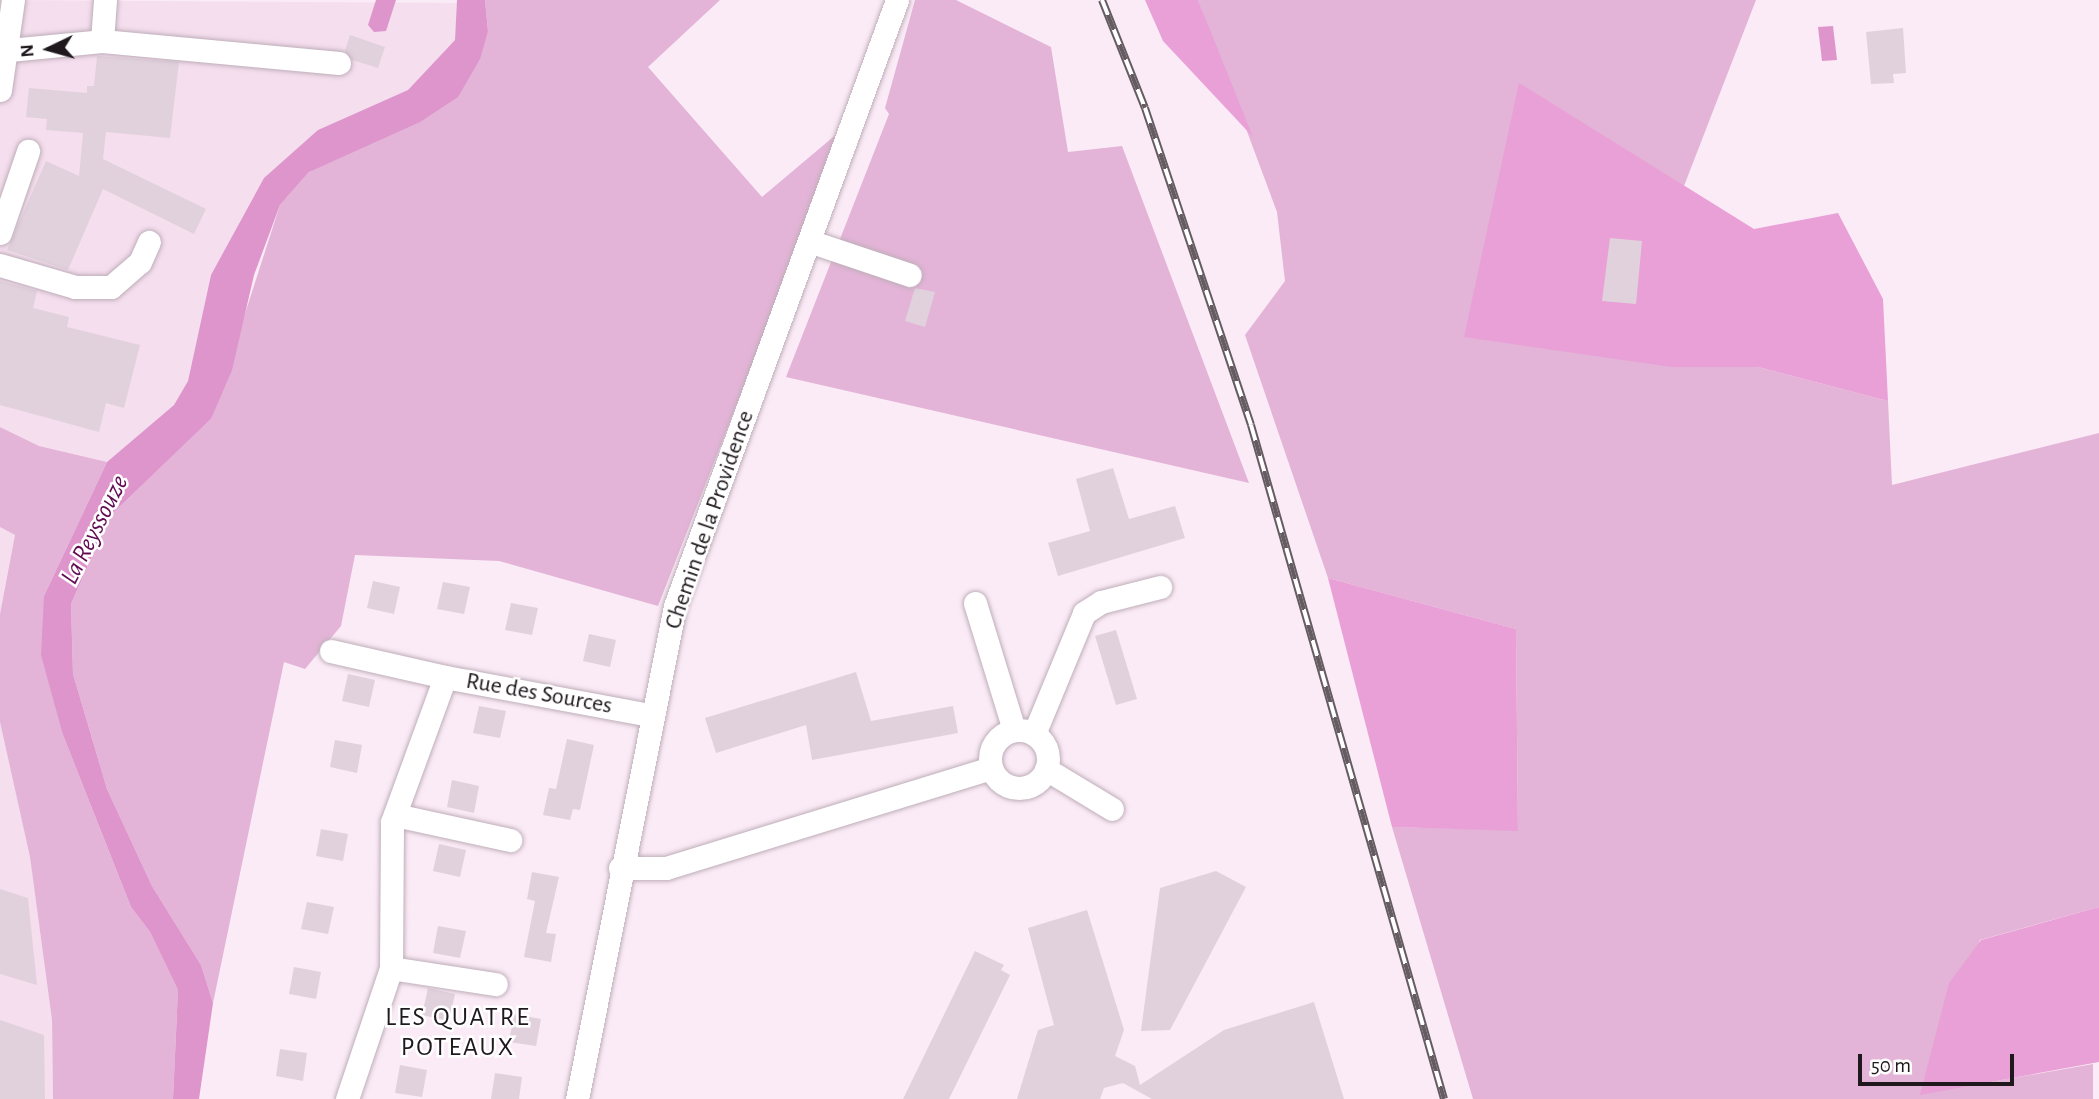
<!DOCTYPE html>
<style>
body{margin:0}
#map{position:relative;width:2099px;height:1099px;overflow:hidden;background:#fbebf6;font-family:"Alegreya Sans",sans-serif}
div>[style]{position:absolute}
.built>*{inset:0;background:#f5deee}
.green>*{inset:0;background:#e3b4d7}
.forest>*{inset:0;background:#e8a0d6}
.water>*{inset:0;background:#dd95cc}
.building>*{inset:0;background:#e1d1dd}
.roads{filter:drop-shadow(0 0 2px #beaeb9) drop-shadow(0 0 2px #beaeb9)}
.minor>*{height:23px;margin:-11.5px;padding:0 11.5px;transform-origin:11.5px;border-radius:11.5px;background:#fff}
.minor>.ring{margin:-11.5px;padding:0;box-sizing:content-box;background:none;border:23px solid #fff;border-radius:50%}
.rail>*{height:8px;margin-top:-4px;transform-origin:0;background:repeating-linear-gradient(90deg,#fff 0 16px,#655c62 0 32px);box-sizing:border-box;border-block:2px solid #655c62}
span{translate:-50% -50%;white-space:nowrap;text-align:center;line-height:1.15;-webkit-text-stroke:5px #fff;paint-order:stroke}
.street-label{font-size:24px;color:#1f191d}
.water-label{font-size:26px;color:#600b53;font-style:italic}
.neighbourhood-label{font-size:26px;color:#1f191d;letter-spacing:2px}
.north{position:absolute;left:14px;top:14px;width:70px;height:70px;-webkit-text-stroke:5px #fff;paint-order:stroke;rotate:265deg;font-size:19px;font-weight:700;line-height:28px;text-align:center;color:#1f191d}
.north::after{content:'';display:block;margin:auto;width:24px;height:32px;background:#1f191d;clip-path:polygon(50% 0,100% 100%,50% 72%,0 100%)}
.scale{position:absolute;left:1858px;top:1054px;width:156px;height:32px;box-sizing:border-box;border:4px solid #1f191d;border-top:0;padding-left:9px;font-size:21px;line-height:24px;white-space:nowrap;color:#1f191d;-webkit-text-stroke:5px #fff;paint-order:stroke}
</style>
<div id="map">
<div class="built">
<div style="clip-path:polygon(0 0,457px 3px,455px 40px,408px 90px,318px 130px,211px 275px,188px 381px,174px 405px,107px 462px,39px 446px,0 427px)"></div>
<div style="clip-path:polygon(0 527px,15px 535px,0 614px)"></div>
<div style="clip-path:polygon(0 722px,30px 856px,52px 1020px,53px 1099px,0 1099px)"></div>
</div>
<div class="green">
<div style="clip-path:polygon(485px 0,720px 0,648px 67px,762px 197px,845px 127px,658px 606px,499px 561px,355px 555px,341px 626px,305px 669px,284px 662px,213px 1003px,201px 965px,152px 886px,107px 789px,73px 674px,71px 604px,110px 516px,211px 419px,280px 205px,309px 172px,334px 157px,488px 31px)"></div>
<div style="clip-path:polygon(915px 0,956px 0,1051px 47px,1068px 152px,1122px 146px,1249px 483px,786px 377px,889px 114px,885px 108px)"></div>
<div style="clip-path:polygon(1198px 0,1756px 0,1684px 186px,1519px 84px,1671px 367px,1758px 367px,1888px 401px,1892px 485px,2099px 433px,2099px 907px,1980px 940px,1921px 1094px,2093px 1064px,2093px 1099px,1473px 1099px,1392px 827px,1518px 830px,1516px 629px,1328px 578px,1245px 335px,1285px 281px,1277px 212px)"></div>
<div style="clip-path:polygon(0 427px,39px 446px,107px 462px,44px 596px,63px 735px,131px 907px,150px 932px,178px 990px,173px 1099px,53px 1099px,52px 1020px,30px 857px,0 722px,0 614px,15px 535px,0 527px)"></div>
</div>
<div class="forest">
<div style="clip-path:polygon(1145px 0,1198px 0,1253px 137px,1163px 41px)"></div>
<div style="clip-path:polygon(1519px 83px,1754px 229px,1838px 213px,1883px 299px,1888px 401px,1758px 367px,1671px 367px,1464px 337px)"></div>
<div style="clip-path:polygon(1328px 578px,1516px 629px,1518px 831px,1392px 827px)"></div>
<div style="clip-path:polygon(2099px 907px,2099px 1062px,1920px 1095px,1949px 983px,1981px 940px)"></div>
</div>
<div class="water">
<div style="clip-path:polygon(376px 0,396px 0,386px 31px,374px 32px,368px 25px)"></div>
<div style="clip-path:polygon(457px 0,485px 0,488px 31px,480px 59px,458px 97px,420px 122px,309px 172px,280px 205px,254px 275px,232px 370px,211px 419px,110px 516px,71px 604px,73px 674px,107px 789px,152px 886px,201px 965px,213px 1003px,199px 1099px,173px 1099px,178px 990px,150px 932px,131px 907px,63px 735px,41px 655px,44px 596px,107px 462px,174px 405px,188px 381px,211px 275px,264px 178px,318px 130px,408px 90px,455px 40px)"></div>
<div style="clip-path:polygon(1833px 26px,1837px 60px,1822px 61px,1818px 27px)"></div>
</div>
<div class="building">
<div style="clip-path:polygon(1903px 28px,1906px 73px,1893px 74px,1894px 83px,1871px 84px,1866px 32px)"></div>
<div style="clip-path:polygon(350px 35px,385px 47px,378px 68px,352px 60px,345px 51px)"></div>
<div style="clip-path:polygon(97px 56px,179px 62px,170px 138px,106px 132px,103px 159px,206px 209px,194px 234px,103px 189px,68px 270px,7px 250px,46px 161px,79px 176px,83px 133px,46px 130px,47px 119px,26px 117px,29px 88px,87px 93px,87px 86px,94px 86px)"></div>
<div style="clip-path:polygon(1610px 238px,1642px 241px,1636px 304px,1602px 301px)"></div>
<div style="clip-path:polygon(0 281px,37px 291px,33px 308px,69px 317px,67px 327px,140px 345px,124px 408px,106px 403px,99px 432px,0 405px)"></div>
<div style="clip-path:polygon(915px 288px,935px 292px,925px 327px,905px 321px)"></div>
<div style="clip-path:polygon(1113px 468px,1129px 519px,1175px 506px,1185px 538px,1058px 576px,1048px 543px,1090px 531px,1076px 479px)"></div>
<div style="clip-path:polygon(373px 581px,400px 587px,394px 614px,367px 608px)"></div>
<div style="clip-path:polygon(443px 582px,470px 587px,464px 614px,437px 609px)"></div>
<div style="clip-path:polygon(511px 603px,538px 608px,532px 635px,505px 630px)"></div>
<div style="clip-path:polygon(1116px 630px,1137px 699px,1116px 705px,1095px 636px)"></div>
<div style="clip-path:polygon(589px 634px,616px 640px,610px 667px,583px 661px)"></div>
<div style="clip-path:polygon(856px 672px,871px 721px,953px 706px,958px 733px,812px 760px,806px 725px,716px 753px,705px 718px)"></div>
<div style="clip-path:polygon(348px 674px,375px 680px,369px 707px,342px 701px)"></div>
<div style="clip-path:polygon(479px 706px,506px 711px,500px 738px,473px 733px)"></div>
<div style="clip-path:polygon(567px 739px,594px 745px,580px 810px,573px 809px,570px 820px,543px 815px,549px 788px,556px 789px)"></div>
<div style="clip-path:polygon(335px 740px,362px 745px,357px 773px,330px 767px)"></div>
<div style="clip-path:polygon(452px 780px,479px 786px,474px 813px,447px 807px)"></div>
<div style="clip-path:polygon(321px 829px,348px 834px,343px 861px,316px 856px)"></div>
<div style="clip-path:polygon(439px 844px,466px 850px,460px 877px,433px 871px)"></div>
<div style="clip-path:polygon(1216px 871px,1246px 887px,1170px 1030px,1141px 1031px,1160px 888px)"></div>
<div style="clip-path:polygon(532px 872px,559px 877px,546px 933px,556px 934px,551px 962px,524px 957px,535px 901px,527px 899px)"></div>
<div style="clip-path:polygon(0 889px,28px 898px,37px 985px,0 974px)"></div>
<div style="clip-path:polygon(307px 902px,334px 907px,328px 934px,301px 929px)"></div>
<div style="clip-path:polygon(1087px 910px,1124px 1030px,1115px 1056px,1135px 1066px,1140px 1085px,1224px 1030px,1314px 1002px,1344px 1099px,1152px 1099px,1123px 1083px,1104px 1088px,1100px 1099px,1017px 1099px,1038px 1030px,1054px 1025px,1028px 928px)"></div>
<div style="clip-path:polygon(438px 926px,466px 931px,460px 958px,433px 953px)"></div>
<div style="clip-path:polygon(975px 951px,1004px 965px,1001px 970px,1010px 975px,949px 1099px,903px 1099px)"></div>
<div style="clip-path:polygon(294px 967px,321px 972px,316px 999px,289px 994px)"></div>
<div style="clip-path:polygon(428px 988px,455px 994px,449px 1021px,422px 1015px)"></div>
<div style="clip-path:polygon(514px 1014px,541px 1019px,536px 1046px,509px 1042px)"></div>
<div style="clip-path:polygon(0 1020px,44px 1035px,45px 1099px,0 1099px)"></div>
<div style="clip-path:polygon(280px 1049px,307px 1053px,303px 1081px,276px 1076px)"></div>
<div style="clip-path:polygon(400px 1065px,427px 1070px,422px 1097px,395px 1093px)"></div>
<div style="clip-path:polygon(495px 1073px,522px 1077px,519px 1099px,491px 1099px)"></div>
</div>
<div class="roads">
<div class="minor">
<div style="left:102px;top:41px;width:238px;rotate:5.3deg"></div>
<div style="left:9px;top:50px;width:93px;rotate:-5.5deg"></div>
<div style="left:102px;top:41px;width:41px;rotate:-85.8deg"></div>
<div style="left:0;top:90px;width:91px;rotate:-81.8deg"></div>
<div style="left:0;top:233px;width:87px;rotate:-71.1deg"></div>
<div style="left:812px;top:242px;width:103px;rotate:18.6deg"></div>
<div style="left:0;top:265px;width:78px;rotate:16.3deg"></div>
<div style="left:75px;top:287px;width:36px"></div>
<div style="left:111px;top:287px;width:38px;rotate:-41deg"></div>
<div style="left:140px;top:262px;width:22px;rotate:-66deg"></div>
<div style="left:975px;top:603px;width:133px;rotate:72.9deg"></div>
<div style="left:331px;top:651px;width:117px;rotate:12.8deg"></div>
<div class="ring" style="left:990px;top:730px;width:35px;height:35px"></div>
<div style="left:1034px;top:734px;width:131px;rotate:-67.5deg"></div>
<div style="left:1084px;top:613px;width:20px;rotate:-33deg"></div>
<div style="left:1101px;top:602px;width:61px;rotate:-14.3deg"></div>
<div style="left:1046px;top:769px;width:77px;rotate:31.2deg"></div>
<div style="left:395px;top:815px;width:118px;rotate:12.3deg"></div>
<div style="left:620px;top:868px;width:46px"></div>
<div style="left:666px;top:868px;width:340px;rotate:-17.1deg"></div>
<div style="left:391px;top:968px;width:106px;rotate:8.7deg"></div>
<div style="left:347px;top:1099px;width:138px;rotate:-71.4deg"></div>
<div style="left:391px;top:968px;width:146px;rotate:-89.6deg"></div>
<div style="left:392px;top:822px;width:154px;rotate:-69.9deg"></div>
<div style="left:445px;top:677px;width:209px;rotate:10.5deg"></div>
<div style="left:577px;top:1099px;width:503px;rotate:-78.76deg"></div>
<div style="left:675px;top:606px;width:645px;rotate:-69.88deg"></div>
</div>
</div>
<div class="rail">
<div style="left:1102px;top:0;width:116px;rotate:68.3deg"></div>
<div style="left:1145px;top:108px;width:334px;rotate:71.5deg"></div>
<div style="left:1251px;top:425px;width:701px;rotate:74.02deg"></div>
</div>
<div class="street-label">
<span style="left:710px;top:520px;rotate:-71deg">Chemin de la Providence</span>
<span style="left:539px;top:694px;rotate:10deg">Rue des Sources</span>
</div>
<div class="water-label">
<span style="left:95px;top:530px;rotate:-63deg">La Reyssouze</span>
</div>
<div class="neighbourhood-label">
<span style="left:458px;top:1033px">LES QUATRE<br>POTEAUX</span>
</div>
<div class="north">N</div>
<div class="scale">50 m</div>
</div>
